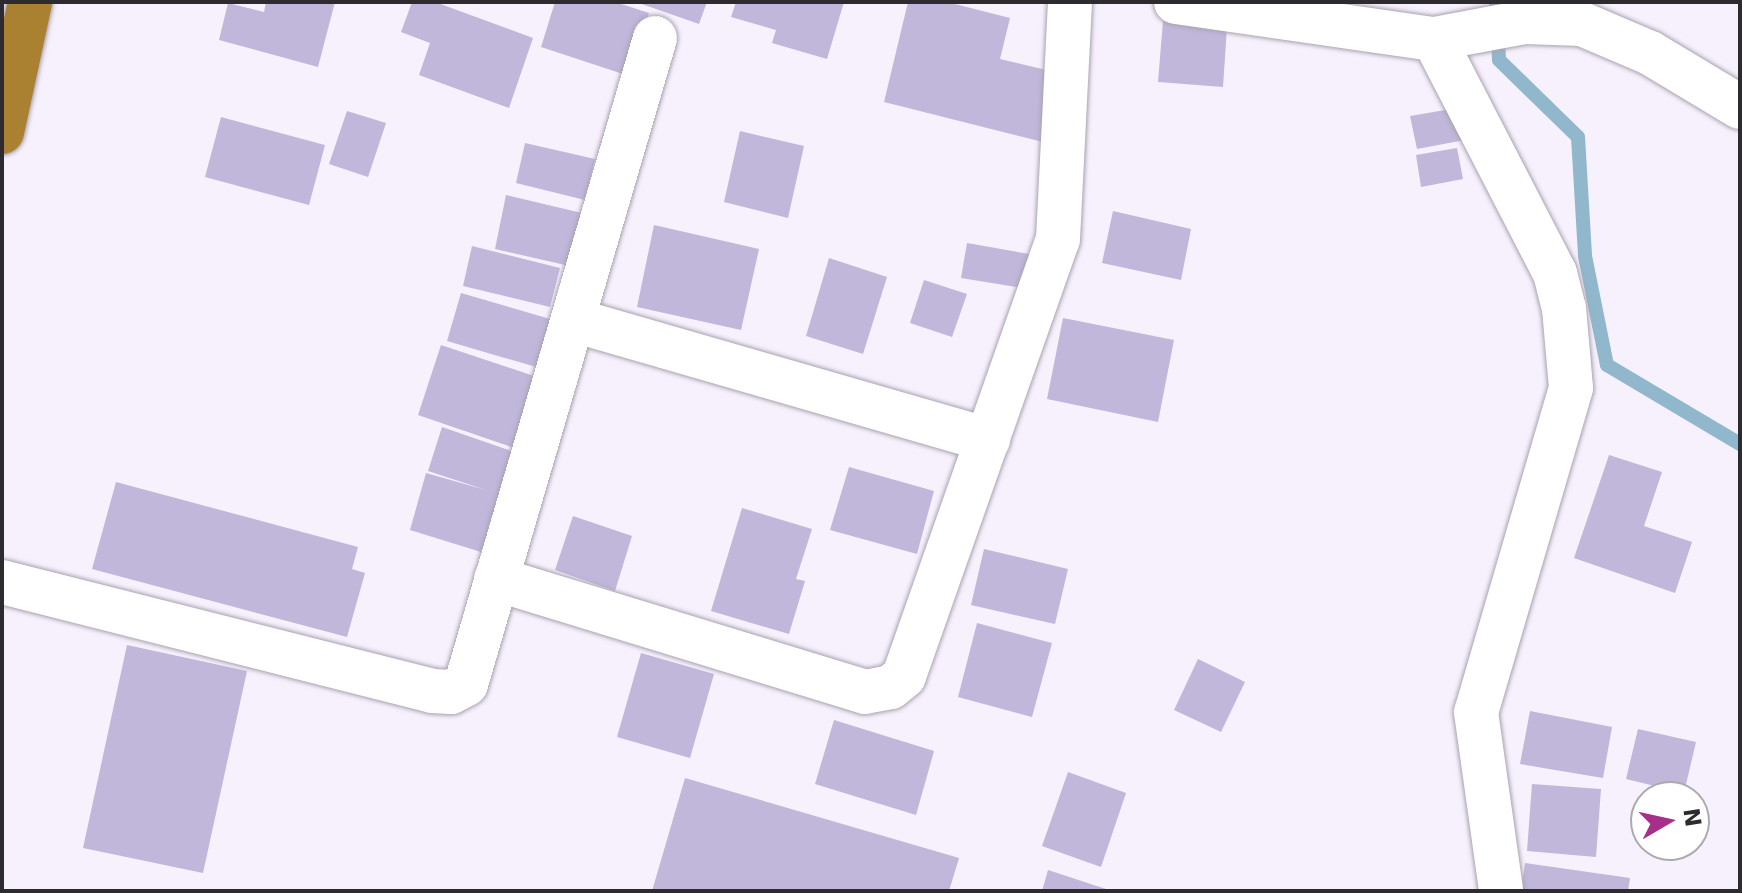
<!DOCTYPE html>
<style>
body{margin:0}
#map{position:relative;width:1742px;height:893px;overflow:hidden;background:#f7f1fd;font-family:"DejaVu Sans",sans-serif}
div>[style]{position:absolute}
.stream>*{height:14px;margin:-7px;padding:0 7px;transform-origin:7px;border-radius:7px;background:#90b7cb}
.building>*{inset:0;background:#c0b7db}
.roads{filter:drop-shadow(0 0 2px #a9a2b0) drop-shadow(0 0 2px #a9a2b0)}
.street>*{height:44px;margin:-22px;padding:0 22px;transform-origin:22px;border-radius:22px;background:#fff}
.highway>*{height:44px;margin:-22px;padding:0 22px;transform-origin:22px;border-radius:22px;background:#aa8131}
span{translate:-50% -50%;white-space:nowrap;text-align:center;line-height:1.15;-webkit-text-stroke:7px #fff;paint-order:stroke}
.frame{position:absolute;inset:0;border:4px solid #2e2b30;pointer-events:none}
.north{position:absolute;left:1630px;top:781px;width:80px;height:80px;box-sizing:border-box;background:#fff;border:2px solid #abaaac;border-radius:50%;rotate:81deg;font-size:22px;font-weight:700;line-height:32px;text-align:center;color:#2e2b30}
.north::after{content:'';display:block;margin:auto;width:28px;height:36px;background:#a63089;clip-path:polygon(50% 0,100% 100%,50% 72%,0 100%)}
</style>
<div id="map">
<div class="stream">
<div style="left:1496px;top:2px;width:58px;rotate:87deg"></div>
<div style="left:1499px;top:60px;width:110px;rotate:44.3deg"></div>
<div style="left:1578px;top:137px;width:119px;rotate:86.6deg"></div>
<div style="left:1585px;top:256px;width:111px;rotate:78.6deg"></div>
<div style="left:1607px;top:365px;width:155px;rotate:30.7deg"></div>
</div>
<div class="building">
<div style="clip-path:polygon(266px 2px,335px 2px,318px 67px,219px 40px,228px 3px,264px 12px)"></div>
<div style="clip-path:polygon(412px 2px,435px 2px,533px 38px,509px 108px,419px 75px,430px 43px,401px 32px)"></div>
<div style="clip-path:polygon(555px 2px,615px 2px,649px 13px,629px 76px,541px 47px)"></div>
<div style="clip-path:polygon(636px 2px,707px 2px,699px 24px)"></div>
<div style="clip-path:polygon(736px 2px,844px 2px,827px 59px,772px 43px,776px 30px,731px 17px)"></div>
<div style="clip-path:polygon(908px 2px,947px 2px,1010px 18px,1000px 59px,1063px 74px,1047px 143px,884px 102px)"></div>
<div style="clip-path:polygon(1163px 21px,1227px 27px,1223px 87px,1158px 82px)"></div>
<div style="clip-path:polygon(1463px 107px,1470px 139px,1417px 149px,1410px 116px)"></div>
<div style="clip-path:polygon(347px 111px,386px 123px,368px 177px,329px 164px)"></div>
<div style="clip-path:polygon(221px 117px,325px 145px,309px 205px,205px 177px)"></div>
<div style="clip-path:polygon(740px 131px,804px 146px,788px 218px,724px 202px)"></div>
<div style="clip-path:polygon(525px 143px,595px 159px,585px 200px,516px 183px)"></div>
<div style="clip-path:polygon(1457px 148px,1463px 179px,1421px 187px,1416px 155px)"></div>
<div style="clip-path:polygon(506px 195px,586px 214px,574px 267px,495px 249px)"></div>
<div style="clip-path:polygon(1113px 211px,1191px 229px,1181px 280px,1102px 263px)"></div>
<div style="clip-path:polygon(654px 225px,759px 249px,741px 330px,637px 307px)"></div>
<div style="clip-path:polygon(967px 243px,1035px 255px,1029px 289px,961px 278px)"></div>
<div style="clip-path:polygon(472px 246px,560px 268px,550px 307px,463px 286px)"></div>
<div style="clip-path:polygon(829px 258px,887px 277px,863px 354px,806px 336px)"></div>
<div style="clip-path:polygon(924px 280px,967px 294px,952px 337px,910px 323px)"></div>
<div style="clip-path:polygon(461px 293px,557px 321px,543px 369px,447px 341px)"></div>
<div style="clip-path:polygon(1063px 318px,1174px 340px,1158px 422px,1047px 399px)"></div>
<div style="clip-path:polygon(441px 345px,540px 378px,517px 449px,418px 415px)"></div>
<div style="clip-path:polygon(442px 427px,517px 453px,481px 552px,410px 530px,426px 473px,486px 490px,428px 471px)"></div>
<div style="clip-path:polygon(1609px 455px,1662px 472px,1644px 526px,1692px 542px,1675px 593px,1574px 558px)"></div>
<div style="clip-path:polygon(849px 467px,934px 491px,917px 554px,830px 530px)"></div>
<div style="clip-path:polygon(116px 482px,358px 547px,352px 569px,365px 573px,347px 637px,92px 569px)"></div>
<div style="clip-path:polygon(742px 508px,812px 529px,796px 579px,805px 581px,789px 634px,711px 611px)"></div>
<div style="clip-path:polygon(573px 516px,632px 536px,615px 591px,555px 570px)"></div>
<div style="clip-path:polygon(984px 549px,1068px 569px,1055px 624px,971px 605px)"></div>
<div style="clip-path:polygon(977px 623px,1052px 643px,1032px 717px,958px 697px)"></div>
<div style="clip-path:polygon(127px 645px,247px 671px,203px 873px,83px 848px)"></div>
<div style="clip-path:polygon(641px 653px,714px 674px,690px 758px,617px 737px)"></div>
<div style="clip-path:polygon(1198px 659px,1245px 682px,1221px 732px,1174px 710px)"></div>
<div style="clip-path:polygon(1530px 711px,1612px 727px,1603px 778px,1520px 764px)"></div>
<div style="clip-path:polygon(834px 720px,934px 751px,916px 815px,815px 784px)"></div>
<div style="clip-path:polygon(1638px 729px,1696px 742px,1684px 793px,1626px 779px)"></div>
<div style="clip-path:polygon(1068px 772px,1126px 793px,1101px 867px,1042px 846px)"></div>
<div style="clip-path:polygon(685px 778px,959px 858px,949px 891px,652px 891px)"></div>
<div style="clip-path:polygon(1532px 784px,1601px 789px,1596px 857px,1527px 851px)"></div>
<div style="clip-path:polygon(1525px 863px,1630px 878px,1628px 891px,1521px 891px)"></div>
<div style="clip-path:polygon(1048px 870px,1109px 890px,1109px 891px,1042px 891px)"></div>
</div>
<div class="roads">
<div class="street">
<div style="left:1176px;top:2px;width:261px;rotate:8.2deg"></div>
<div style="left:1434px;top:39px;width:93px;rotate:-10.6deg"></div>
<div style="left:1525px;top:22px;width:57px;rotate:2deg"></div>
<div style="left:1582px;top:24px;width:74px;rotate:23.1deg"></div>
<div style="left:1650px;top:53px;width:105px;rotate:31deg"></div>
<div style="left:1434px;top:39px;width:263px;rotate:62.7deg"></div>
<div style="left:1555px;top:273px;width:36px;rotate:76deg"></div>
<div style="left:1564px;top:308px;width:80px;rotate:85deg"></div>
<div style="left:1571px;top:388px;width:338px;rotate:106.3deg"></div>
<div style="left:1476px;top:712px;width:181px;rotate:82deg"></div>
<div style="left:573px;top:320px;width:432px;rotate:16.1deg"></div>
<div style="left:496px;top:579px;width:386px;rotate:17deg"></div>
<div style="left:865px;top:692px;width:26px;rotate:-11deg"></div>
<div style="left:891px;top:687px;width:17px;rotate:-40deg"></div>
<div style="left:904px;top:676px;width:463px;rotate:-70.6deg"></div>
<div style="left:1058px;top:239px;width:237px;rotate:-87.1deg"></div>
<div style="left:2px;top:582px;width:444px;rotate:14.2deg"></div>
<div style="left:432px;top:691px;width:19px;rotate:3deg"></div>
<div style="left:451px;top:692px;width:17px;rotate:-28deg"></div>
<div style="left:466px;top:684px;width:673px;rotate:-73.69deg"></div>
</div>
<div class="highway">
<div style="left:2px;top:132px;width:133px;rotate:-77.8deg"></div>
</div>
</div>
<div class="frame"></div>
<div class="north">N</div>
</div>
